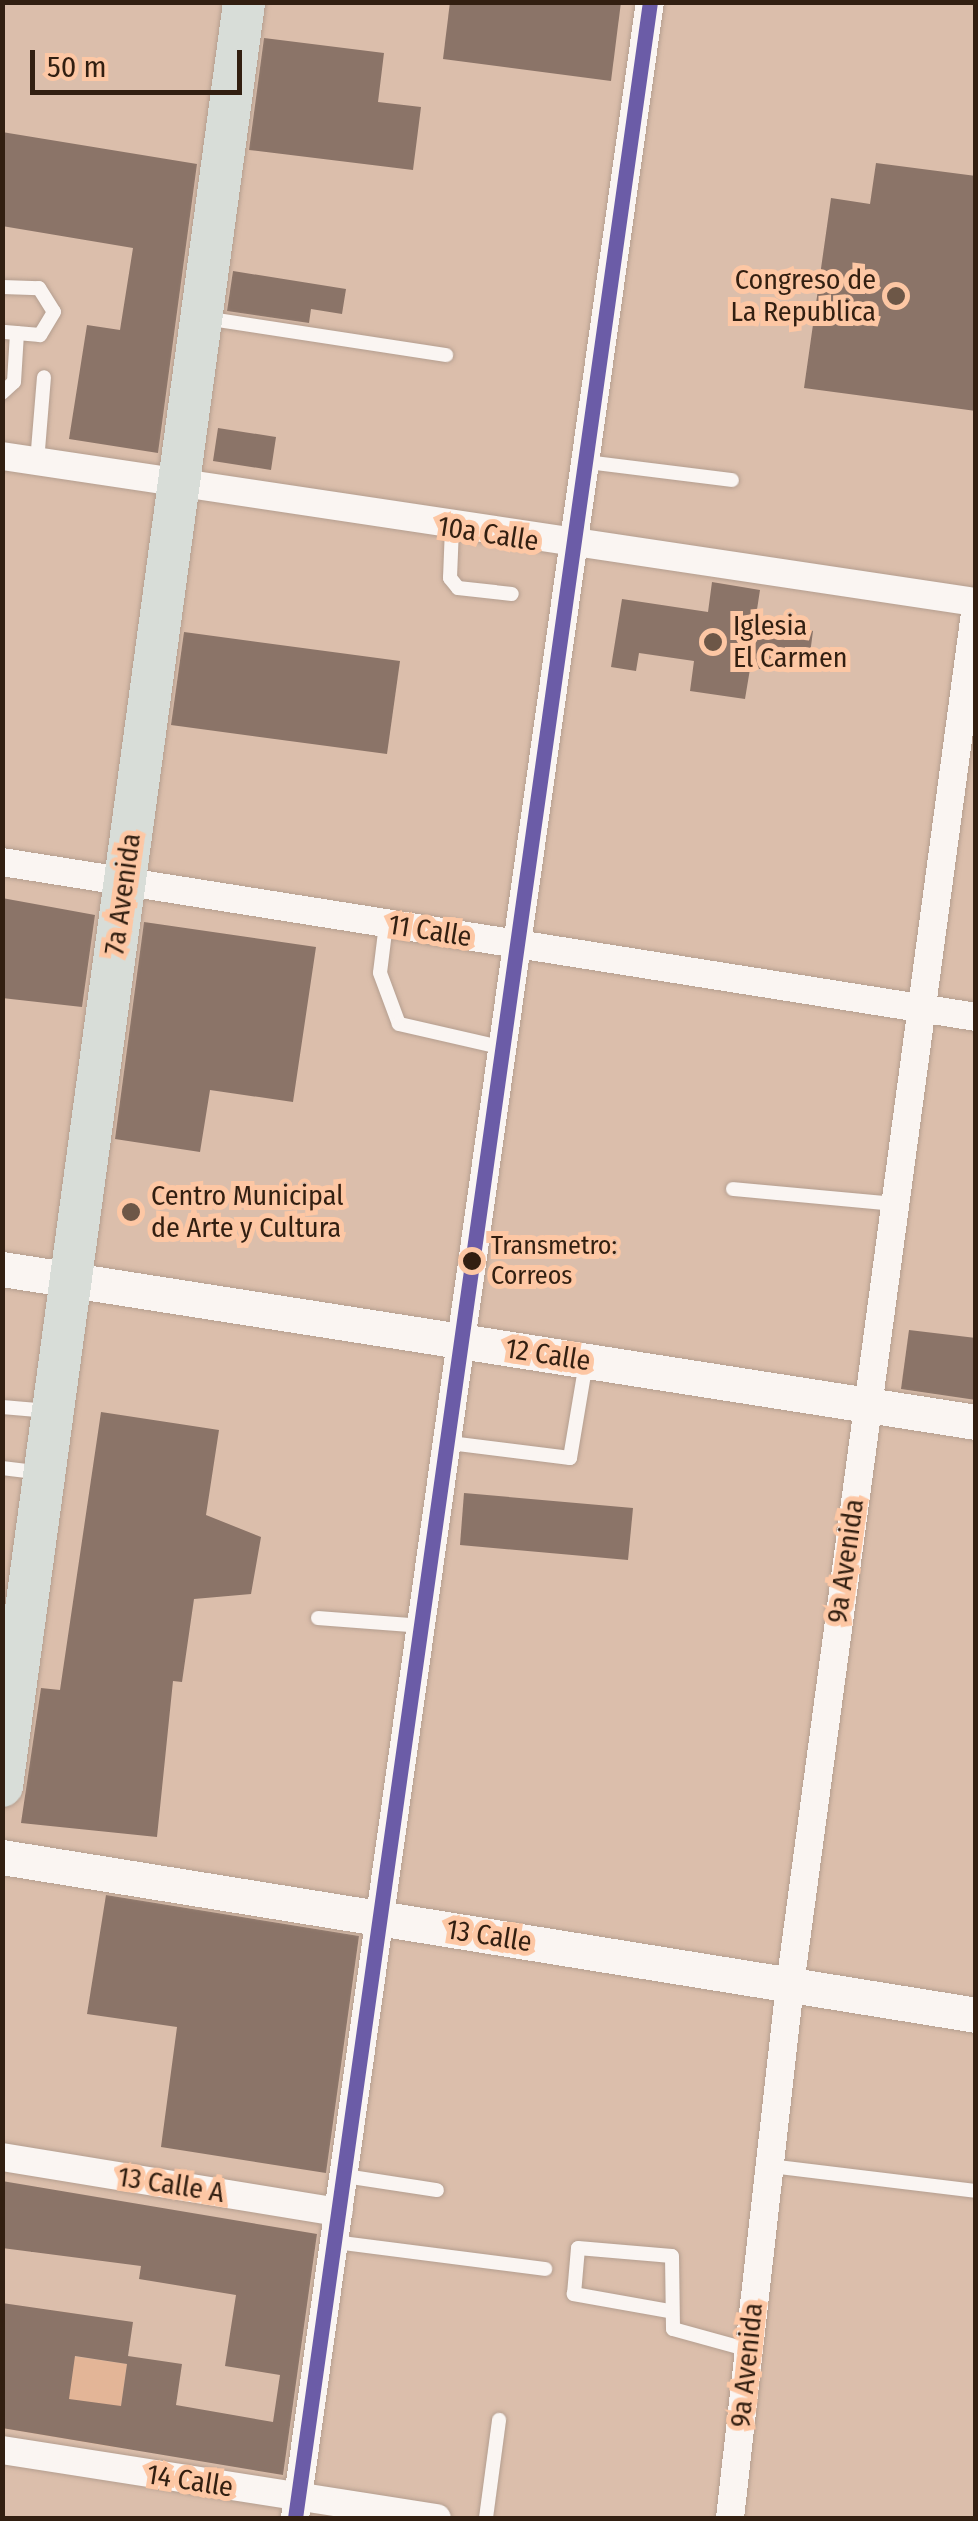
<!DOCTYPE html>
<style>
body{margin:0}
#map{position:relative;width:978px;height:2521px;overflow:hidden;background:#dbbeab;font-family:"Fira Sans Condensed",sans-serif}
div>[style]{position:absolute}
.built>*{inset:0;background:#e3b597}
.building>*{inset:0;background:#8b7468}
.roads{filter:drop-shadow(0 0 2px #b49e8f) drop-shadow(0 0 2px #b49e8f)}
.service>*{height:14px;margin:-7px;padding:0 7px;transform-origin:7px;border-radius:7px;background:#faf5f2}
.minor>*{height:28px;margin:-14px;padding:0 14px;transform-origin:14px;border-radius:14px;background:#faf5f2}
.tertiary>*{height:35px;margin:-17.5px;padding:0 17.5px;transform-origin:17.5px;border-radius:17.5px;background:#faf5f2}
.primary>*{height:42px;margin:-21px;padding:0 21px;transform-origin:21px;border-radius:21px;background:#d8ddd8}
.bus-1>*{height:15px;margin:-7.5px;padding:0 7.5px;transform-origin:7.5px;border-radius:7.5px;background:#6b5ca7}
.dots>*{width:28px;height:28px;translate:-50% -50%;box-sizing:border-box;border:5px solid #fdc7a4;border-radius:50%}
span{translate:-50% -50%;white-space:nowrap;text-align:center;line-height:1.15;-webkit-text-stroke:10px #fdc7a4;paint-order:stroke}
.bus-label{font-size:26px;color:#321f11}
.left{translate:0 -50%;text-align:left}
.poi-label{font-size:28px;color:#321f11}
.right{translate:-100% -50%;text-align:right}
.street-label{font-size:28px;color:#321f11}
.frame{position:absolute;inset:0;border:5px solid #321f11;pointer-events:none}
.scale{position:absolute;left:30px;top:50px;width:212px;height:45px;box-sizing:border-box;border:5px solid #321f11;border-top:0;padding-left:12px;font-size:30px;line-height:35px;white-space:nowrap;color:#321f11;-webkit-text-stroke:8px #fdc7a4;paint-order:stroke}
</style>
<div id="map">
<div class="built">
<div style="clip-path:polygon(2px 2304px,71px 2313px,65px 2355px,127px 2364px,115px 2447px,3px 2428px)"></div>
</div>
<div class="building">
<div style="clip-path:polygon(450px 2px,621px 2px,611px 81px,443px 59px)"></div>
<div style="clip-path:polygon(264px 38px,384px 53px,378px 102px,421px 107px,413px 170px,249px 150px)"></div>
<div style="clip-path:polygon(2px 132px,197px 164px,158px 453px,69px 439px,87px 325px,120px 330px,133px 248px,2px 226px)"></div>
<div style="clip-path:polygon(876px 163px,976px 176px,976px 411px,804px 388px,831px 198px,870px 204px)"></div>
<div style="clip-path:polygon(233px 271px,346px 289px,342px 314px,311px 309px,309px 323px,227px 311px)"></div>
<div style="clip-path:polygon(218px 428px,276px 437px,271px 470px,213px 461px)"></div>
<div style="clip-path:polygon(712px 582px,760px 590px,756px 616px,813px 631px,808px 669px,750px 669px,745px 699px,690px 691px,694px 661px,639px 653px,636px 671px,611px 667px,622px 599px,708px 612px)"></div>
<div style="clip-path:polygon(184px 632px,400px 661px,387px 754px,171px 725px)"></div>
<div style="clip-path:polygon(2px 898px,95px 915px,82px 1007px,2px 998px)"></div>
<div style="clip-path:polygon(144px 922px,316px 947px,293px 1102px,210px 1090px,200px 1152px,115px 1139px)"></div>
<div style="clip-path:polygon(909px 1330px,976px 1338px,976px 1400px,901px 1389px)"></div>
<div style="clip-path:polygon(101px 1412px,219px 1430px,206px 1515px,261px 1537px,251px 1594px,194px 1599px,182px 1682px,173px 1681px,157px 1837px,21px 1823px,41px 1688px,60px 1690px)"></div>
<div style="clip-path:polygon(464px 1493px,633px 1508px,628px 1560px,460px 1545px)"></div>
<div style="clip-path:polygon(106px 1895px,359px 1936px,326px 2173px,161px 2147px,177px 2027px,87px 2014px)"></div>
<div style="clip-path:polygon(evenodd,2px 2181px,317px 2234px,283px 2475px,2px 2428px,2px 2303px,133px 2322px,128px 2356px,182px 2364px,176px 2405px,273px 2422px,280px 2375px,225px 2366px,236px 2295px,139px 2279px,141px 2266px,2px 2248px,2px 2181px,75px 2356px,127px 2364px,121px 2406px,69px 2399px,75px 2356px)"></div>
</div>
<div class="roads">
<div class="service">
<div style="left:2px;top:287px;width:37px;rotate:2deg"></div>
<div style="left:39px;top:288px;width:28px;rotate:58deg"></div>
<div style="left:54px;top:312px;width:27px;rotate:121deg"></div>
<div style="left:40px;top:335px;width:38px;rotate:-175deg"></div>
<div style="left:204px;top:318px;width:245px;rotate:8.7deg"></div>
<div style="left:2px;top:393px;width:16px;rotate:-43deg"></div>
<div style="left:14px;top:382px;width:49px;rotate:-86.5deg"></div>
<div style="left:37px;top:462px;width:85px;rotate:-85.3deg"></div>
<div style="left:587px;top:462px;width:146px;rotate:7.1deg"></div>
<div style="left:452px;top:528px;width:50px;rotate:92.3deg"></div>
<div style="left:450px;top:578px;width:13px;rotate:51deg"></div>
<div style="left:458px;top:588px;width:54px;rotate:6.3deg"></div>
<div style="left:386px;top:924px;width:49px;rotate:97deg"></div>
<div style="left:380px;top:973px;width:54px;rotate:69.6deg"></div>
<div style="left:399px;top:1024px;width:108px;rotate:12.9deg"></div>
<div style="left:733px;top:1189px;width:164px;rotate:5.3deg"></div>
<div style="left:2px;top:1407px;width:47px;rotate:4.9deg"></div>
<div style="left:450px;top:1443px;width:121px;rotate:7.1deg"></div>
<div style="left:570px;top:1458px;width:97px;rotate:-80.5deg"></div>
<div style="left:2px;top:1468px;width:39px;rotate:7deg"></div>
<div style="left:318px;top:1618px;width:105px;rotate:4.4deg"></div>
<div style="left:770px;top:2166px;width:208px;rotate:6.9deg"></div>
<div style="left:345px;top:2176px;width:93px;rotate:8.7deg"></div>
<div style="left:335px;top:2242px;width:212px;rotate:7.3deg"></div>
<div style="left:669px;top:2311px;width:97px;rotate:-169.9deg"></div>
<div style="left:574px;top:2294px;width:46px;rotate:-85deg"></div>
<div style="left:578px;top:2248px;width:94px;rotate:4.9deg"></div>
<div style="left:672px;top:2256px;width:73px;rotate:89.2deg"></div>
<div style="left:673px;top:2329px;width:79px;rotate:15.4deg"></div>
<div style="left:486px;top:2518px;width:99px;rotate:-82.4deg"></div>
</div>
<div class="minor">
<div style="left:2px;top:456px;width:985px;rotate:8.53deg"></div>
<div style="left:2px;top:862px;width:986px;rotate:9.04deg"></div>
<div style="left:2px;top:2157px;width:341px;rotate:9.3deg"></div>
<div style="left:2px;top:2450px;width:440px;rotate:8.9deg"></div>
<div style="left:295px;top:2518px;width:2541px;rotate:-81.97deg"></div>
<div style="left:730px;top:2518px;width:536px;rotate:-83.58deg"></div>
<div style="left:790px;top:1985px;width:1392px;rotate:-82.32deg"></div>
</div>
<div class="tertiary">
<div style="left:2px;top:1269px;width:986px;rotate:8.93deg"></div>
<div style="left:2px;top:1857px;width:987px;rotate:9.21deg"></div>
</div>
<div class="primary">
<div style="left:2px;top:1786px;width:1800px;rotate:-82.27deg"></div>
</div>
</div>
<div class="bus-1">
<div style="left:295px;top:2518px;width:2541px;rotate:-81.97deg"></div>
</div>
<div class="dots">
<div style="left:896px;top:296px;background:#6d5747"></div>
<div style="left:713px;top:642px;background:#6d5747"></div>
<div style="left:131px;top:1212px;background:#6d5747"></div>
<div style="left:472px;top:1261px;background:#321f11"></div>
</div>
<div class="bus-label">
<span class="left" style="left:491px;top:1261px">Transmetro:<br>Correos</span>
</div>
<div class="poi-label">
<span class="right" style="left:876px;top:296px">Congreso de<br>La Republica</span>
<span class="left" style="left:733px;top:642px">Iglesia<br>El Carmen</span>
<span class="left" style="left:151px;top:1212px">Centro Municipal<br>de Arte y Cultura</span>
</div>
<div class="street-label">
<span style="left:488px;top:534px;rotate:9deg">10a Calle</span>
<span style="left:123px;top:894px;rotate:-82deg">7a Avenida</span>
<span style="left:430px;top:931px;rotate:9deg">11 Calle</span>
<span style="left:548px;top:1355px;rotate:9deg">12 Calle</span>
<span style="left:846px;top:1561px;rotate:-82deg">9a Avenida</span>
<span style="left:489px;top:1936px;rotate:9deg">13 Calle</span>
<span style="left:171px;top:2185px;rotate:9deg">13 Calle A</span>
<span style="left:747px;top:2365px;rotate:-84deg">9a Avenida</span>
<span style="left:190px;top:2481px;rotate:9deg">14 Calle</span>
</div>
<div class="frame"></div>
<div class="scale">50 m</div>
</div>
